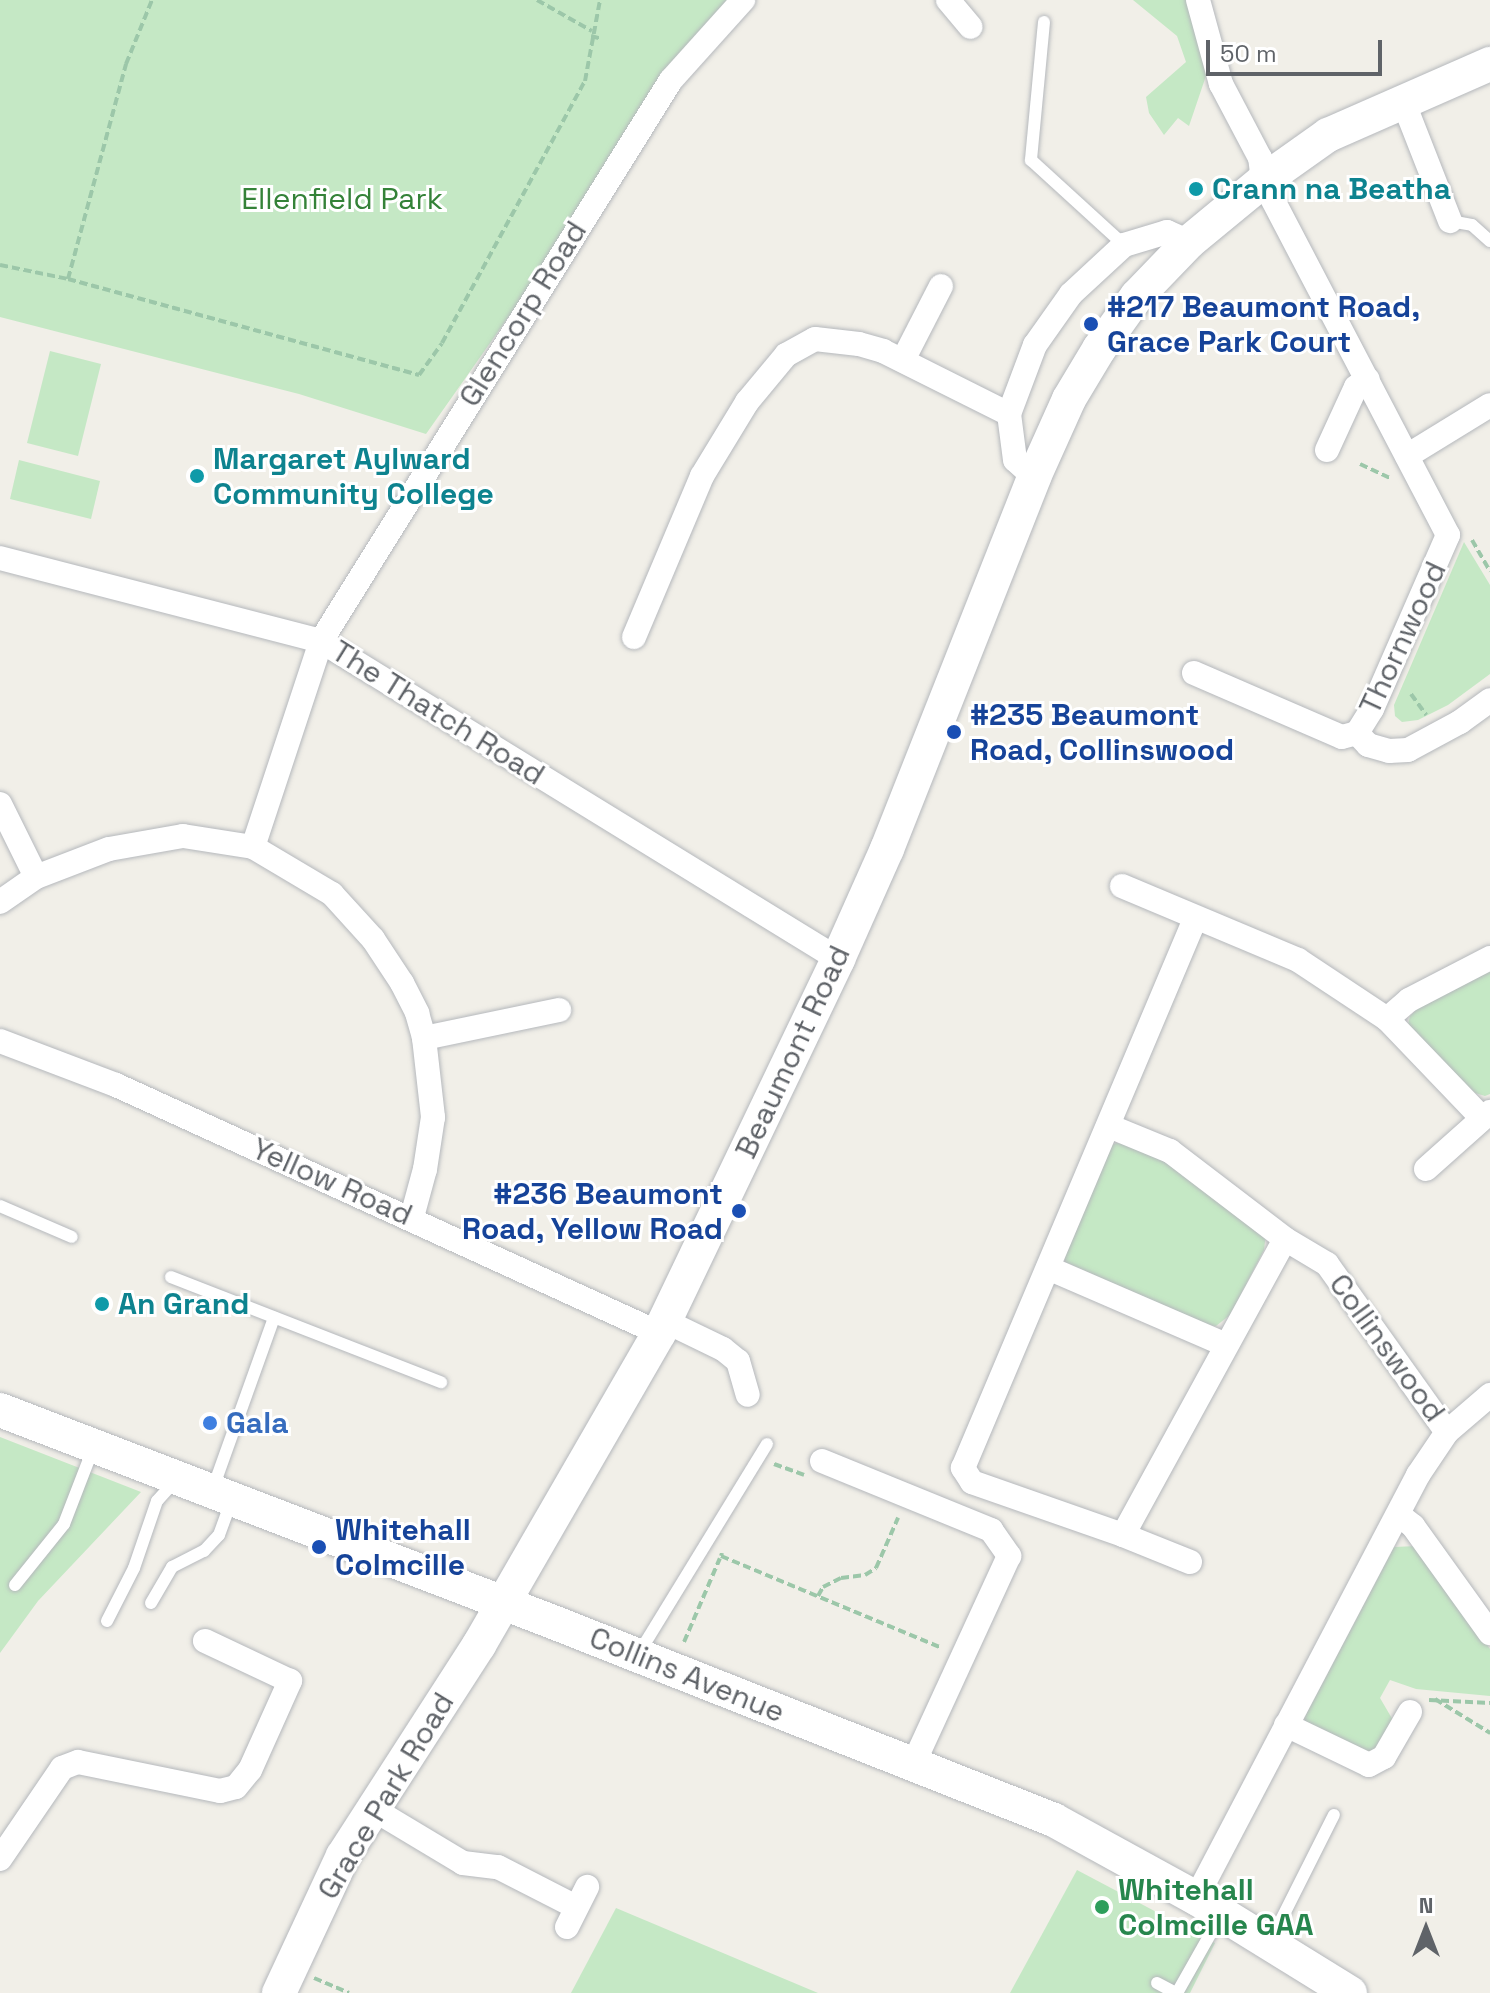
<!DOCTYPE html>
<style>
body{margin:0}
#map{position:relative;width:1490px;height:1993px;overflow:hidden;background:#f1efe8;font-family:"Space Grotesk",sans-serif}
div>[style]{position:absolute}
.green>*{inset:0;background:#c5e8c5}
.path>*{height:4px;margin-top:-2px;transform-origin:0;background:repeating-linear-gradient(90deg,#9cc7a9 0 8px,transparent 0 12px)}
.roads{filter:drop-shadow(0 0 2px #b5b8bc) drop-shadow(0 0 2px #b5b8bc)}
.lane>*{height:12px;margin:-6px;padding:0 6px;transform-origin:6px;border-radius:6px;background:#fff}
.street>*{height:24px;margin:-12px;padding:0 12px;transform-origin:12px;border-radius:12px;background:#fff}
.secondary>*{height:34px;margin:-17px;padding:0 17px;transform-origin:17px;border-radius:17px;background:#fff}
.dots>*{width:22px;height:22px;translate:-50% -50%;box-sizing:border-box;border:4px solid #fff;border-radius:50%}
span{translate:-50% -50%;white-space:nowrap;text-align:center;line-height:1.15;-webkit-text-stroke:6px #fff;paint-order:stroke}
.culture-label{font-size:30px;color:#0d838f;font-weight:700}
.left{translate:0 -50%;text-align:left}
.park-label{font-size:30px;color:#348238}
.transit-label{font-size:30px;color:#164399;font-weight:700}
.right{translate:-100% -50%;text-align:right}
.street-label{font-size:30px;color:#5f6368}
.shop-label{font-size:30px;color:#366cbe;font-weight:700}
.leisure-label{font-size:30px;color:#27864d;font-weight:700}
.north{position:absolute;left:1386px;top:1889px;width:80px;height:80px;-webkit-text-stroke:6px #fff;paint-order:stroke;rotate:0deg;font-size:22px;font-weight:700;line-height:32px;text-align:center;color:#5f6368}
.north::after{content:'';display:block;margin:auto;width:28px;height:36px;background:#5f6368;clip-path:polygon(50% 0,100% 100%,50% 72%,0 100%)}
.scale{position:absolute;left:1206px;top:40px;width:176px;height:36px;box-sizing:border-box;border:4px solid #5f6368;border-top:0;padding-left:10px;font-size:24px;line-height:28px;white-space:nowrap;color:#5f6368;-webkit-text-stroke:6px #fff;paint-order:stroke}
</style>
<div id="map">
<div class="green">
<div style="clip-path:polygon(0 0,732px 0,426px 434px,299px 394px,0 317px)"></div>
<div style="clip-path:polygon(1133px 0,1190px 0,1208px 70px,1189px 126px,1178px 118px,1164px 135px,1149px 113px,1146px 97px,1186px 62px,1177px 36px)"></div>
<div style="clip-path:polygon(50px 351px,101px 364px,78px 456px,27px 443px)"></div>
<div style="clip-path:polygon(19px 460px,100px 481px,91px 519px,10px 499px)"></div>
<div style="clip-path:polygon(1464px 542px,1490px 585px,1490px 674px,1448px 705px,1418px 720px,1402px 722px,1395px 716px,1394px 705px)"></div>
<div style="clip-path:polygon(1490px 970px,1490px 1094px,1485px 1096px,1475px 1093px,1412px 1034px,1408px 1025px,1410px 1016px,1420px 1006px)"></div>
<div style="clip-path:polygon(1117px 1143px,1152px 1150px,1266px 1233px,1264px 1250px,1230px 1315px,1216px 1326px,1206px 1325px,1065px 1262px,1064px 1253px,1111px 1145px)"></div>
<div style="clip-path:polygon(0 1437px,141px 1492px,38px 1601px,0 1653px)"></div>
<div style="clip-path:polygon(1417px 1546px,1490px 1649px,1490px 1696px,1416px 1689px,1390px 1680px,1380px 1698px,1397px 1727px,1371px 1757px,1309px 1730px,1304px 1718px,1394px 1547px)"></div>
<div style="clip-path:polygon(1077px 1870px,1215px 1943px,1190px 1993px,1010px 1993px)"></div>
<div style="clip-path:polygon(616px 1908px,818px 1993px,571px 1993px)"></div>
</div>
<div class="path">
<div style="left:537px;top:0;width:63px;rotate:29.4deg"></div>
<div style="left:591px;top:36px;width:11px;rotate:15deg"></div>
<div style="left:0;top:265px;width:69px;rotate:11.6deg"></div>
<div style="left:68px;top:279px;width:364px;rotate:15.3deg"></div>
<div style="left:419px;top:375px;width:39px;rotate:-54deg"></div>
<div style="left:442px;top:343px;width:298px;rotate:-61.4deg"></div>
<div style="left:585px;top:81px;width:82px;rotate:-79.5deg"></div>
<div style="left:68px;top:279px;width:223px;rotate:-74.9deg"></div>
<div style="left:126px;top:64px;width:69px;rotate:-67.9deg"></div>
<div style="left:1360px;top:464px;width:33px;rotate:25deg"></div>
<div style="left:1472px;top:540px;width:36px;rotate:60deg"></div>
<div style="left:1411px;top:694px;width:26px;rotate:54deg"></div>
<div style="left:774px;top:1464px;width:32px;rotate:20deg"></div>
<div style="left:722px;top:1553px;width:3px;rotate:108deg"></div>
<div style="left:721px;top:1556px;width:239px;rotate:22.6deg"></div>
<div style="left:818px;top:1596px;width:10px;rotate:-61deg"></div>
<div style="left:823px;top:1587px;width:20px;rotate:-27deg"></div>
<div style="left:841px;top:1578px;width:24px;rotate:-7deg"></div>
<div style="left:865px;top:1575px;width:13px;rotate:-32deg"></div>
<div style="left:876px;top:1568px;width:55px;rotate:-66.3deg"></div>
<div style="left:684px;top:1642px;width:91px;rotate:-66.8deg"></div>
<div style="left:1435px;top:1699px;width:65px;rotate:31.7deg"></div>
<div style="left:1429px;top:1700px;width:61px;rotate:2.8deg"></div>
<div style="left:314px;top:1978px;width:38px;rotate:23deg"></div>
</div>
<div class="roads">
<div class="lane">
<div style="left:1044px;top:22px;width:139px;rotate:95.4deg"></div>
<div style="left:1031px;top:160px;width:126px;rotate:42.4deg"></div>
<div style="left:1450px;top:221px;width:22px;rotate:10deg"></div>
<div style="left:1472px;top:225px;width:24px;rotate:42deg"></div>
<div style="left:0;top:1206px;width:78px;rotate:23.3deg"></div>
<div style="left:171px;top:1277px;width:290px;rotate:21.3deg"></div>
<div style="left:213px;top:1488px;width:181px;rotate:-70.3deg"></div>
<div style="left:15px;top:1585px;width:78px;rotate:-51.2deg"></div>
<div style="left:64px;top:1524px;width:80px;rotate:-68.9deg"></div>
<div style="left:151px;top:1603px;width:42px;rotate:-59.7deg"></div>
<div style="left:172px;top:1567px;width:36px;rotate:-27deg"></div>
<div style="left:204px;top:1551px;width:22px;rotate:-47deg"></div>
<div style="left:219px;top:1535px;width:35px;rotate:-70deg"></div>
<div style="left:107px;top:1621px;width:59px;rotate:-63deg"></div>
<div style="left:134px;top:1568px;width:71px;rotate:-71.1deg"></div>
<div style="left:157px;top:1501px;width:27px;rotate:-48deg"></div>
<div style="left:639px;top:1653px;width:245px;rotate:-58.5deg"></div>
<div style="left:1271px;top:1940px;width:140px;rotate:-63.3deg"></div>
<div style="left:1157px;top:1983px;width:21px;rotate:28deg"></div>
<div style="left:1177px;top:1993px;width:87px;rotate:-60.5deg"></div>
</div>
<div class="street">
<div style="left:948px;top:0;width:35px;rotate:50deg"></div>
<div style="left:1403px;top:101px;width:129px;rotate:68.6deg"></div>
<div style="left:903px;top:360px;width:83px;rotate:-62.8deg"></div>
<div style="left:1327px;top:450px;width:69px;rotate:-65.3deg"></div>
<div style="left:1356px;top:387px;width:14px;rotate:-34deg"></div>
<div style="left:1407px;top:456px;width:97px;rotate:-31.6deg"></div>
<div style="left:1034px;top:477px;width:25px;rotate:-138deg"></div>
<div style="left:1015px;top:460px;width:46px;rotate:-97.4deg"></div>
<div style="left:1009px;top:414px;width:74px;rotate:-69.4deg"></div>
<div style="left:1035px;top:345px;width:62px;rotate:-54.8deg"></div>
<div style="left:1071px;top:294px;width:72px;rotate:-42.8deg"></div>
<div style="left:1124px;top:245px;width:45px;rotate:-16.8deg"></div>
<div style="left:1167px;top:232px;width:24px;rotate:24deg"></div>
<div style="left:0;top:558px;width:332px;rotate:14.5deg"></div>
<div style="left:321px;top:641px;width:607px;rotate:31.6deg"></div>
<div style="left:634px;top:637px;width:175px;rotate:-67.1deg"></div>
<div style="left:702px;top:476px;width:87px;rotate:-58.7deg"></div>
<div style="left:747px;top:402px;width:61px;rotate:-50.3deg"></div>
<div style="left:786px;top:355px;width:33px;rotate:-29deg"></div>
<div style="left:815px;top:339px;width:44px;rotate:6.5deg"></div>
<div style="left:859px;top:344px;width:25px;rotate:16deg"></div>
<div style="left:883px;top:351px;width:141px;rotate:26.6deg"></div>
<div style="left:1194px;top:673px;width:161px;rotate:23.4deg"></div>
<div style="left:1342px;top:737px;width:16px;rotate:-15deg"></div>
<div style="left:1357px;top:733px;width:28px;rotate:-58deg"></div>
<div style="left:1372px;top:709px;width:190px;rotate:-66.4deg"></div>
<div style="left:1448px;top:535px;width:399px;rotate:-117.6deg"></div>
<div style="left:1263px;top:181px;width:23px;rotate:-97deg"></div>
<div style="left:1260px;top:158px;width:84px;rotate:-117.8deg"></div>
<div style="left:1221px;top:84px;width:87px;rotate:-105.3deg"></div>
<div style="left:1357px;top:733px;width:16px;rotate:47deg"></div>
<div style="left:1368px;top:745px;width:22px;rotate:16deg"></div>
<div style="left:1389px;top:751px;width:19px;rotate:-3deg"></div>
<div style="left:1408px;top:750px;width:59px;rotate:-28.3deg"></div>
<div style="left:1460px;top:722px;width:37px;rotate:-36deg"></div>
<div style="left:0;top:804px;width:81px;rotate:63.7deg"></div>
<div style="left:253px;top:847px;width:217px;rotate:-71.7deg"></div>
<div style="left:321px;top:641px;width:661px;rotate:-58.04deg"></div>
<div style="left:671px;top:80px;width:108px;rotate:-48deg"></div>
<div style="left:1122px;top:886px;width:191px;rotate:22.8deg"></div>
<div style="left:1298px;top:960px;width:107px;rotate:33.5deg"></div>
<div style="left:1387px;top:1019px;width:137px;rotate:46.2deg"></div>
<div style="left:0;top:902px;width:44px;rotate:-34.8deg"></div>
<div style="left:36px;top:877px;width:78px;rotate:-21deg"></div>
<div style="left:109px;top:849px;width:75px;rotate:-10deg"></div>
<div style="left:183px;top:836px;width:71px;rotate:8.9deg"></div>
<div style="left:253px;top:847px;width:92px;rotate:30.7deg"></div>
<div style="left:332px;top:894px;width:61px;rotate:47.7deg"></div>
<div style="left:373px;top:939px;width:53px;rotate:56.6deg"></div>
<div style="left:402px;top:983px;width:34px;rotate:63deg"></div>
<div style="left:417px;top:1013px;width:26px;rotate:74deg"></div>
<div style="left:424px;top:1038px;width:80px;rotate:83.5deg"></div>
<div style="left:433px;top:1117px;width:53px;rotate:98.7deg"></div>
<div style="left:425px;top:1169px;width:50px;rotate:105.2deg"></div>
<div style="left:1387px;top:1019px;width:29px;rotate:-41deg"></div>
<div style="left:1409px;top:1000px;width:91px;rotate:-27.4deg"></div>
<div style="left:424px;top:1038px;width:138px;rotate:-11.7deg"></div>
<div style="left:0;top:1041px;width:124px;rotate:20.8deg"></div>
<div style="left:116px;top:1085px;width:597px;rotate:24.55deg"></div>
<div style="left:1109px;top:1126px;width:66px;rotate:22.3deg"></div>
<div style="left:1170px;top:1151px;width:145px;rotate:37.4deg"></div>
<div style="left:1285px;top:1239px;width:49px;rotate:30.8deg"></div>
<div style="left:1327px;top:1264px;width:206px;rotate:54.5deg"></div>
<div style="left:1426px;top:1169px;width:86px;rotate:-41.7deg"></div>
<div style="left:1048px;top:1268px;width:194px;rotate:23.4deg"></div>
<div style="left:665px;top:1321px;width:64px;rotate:25.8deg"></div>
<div style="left:723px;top:1349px;width:19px;rotate:39deg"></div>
<div style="left:738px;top:1361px;width:35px;rotate:74deg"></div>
<div style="left:822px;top:1461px;width:183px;rotate:22.2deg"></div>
<div style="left:991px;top:1530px;width:32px;rotate:55deg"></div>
<div style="left:1009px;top:1556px;width:228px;rotate:114.7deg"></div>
<div style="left:1399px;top:1515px;width:18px;rotate:38deg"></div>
<div style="left:1413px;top:1526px;width:132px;rotate:54.3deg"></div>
<div style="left:1123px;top:1535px;width:337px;rotate:-61.3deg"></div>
<div style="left:1190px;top:1562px;width:72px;rotate:-158.1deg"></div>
<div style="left:1123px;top:1535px;width:160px;rotate:-160.7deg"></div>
<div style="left:972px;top:1482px;width:17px;rotate:-123deg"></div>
<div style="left:963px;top:1468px;width:596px;rotate:-67.09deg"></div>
<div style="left:1286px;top:1725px;width:92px;rotate:25.7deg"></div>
<div style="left:1369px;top:1765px;width:17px;rotate:-28deg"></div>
<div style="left:1384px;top:1757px;width:52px;rotate:-60deg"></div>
<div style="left:373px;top:1809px;width:105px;rotate:31deg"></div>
<div style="left:463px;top:1863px;width:35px;rotate:7deg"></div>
<div style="left:498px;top:1867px;width:88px;rotate:27.1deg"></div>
<div style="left:0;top:1859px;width:110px;rotate:-55.7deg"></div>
<div style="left:62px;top:1768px;width:17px;rotate:-21deg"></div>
<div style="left:78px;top:1762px;width:145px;rotate:11.5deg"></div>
<div style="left:220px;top:1791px;width:16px;rotate:-14deg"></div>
<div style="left:236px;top:1787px;width:22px;rotate:-51deg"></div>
<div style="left:250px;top:1770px;width:98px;rotate:-65.8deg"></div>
<div style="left:290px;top:1681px;width:94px;rotate:-154.8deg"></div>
<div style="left:1196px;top:1898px;width:478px;rotate:-62.3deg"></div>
<div style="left:1418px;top:1475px;width:52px;rotate:-56deg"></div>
<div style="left:1447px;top:1432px;width:57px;rotate:-40.7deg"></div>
<div style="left:567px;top:1927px;width:45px;rotate:-63.4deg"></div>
</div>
<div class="secondary">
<div style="left:0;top:1410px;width:598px;rotate:20.98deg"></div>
<div style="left:558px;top:1624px;width:533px;rotate:21.56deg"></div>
<div style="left:1054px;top:1820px;width:162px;rotate:28.8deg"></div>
<div style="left:1196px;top:1898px;width:181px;rotate:31.7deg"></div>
<div style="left:279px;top:1993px;width:151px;rotate:-65deg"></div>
<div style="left:343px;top:1856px;width:251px;rotate:-57.2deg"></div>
<div style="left:479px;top:1645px;width:360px;rotate:-60deg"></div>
<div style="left:659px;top:1333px;width:415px;rotate:-64.4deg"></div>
<div style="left:838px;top:959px;width:120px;rotate:-66deg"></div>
<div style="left:887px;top:849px;width:400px;rotate:-68.4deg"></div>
<div style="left:1034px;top:477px;width:85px;rotate:-65.8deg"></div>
<div style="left:1069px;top:399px;width:58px;rotate:-59deg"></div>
<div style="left:1099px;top:349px;width:65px;rotate:-54.4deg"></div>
<div style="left:1137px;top:296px;width:75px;rotate:-46.1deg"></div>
<div style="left:1189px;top:242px;width:96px;rotate:-39.5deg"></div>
<div style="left:1263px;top:181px;width:80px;rotate:-35.3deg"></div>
<div style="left:1328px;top:135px;width:177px;rotate:-23.7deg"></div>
</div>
</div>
<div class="dots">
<div style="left:1196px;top:189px;background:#0f9aa8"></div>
<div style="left:1091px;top:324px;background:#1a4fb4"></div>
<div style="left:197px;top:476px;background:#0f9aa8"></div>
<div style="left:954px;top:732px;background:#1a4fb4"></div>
<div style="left:739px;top:1211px;background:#1a4fb4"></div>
<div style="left:102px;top:1304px;background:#0f9aa8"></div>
<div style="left:210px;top:1423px;background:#3f7fe0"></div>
<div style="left:319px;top:1547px;background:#1a4fb4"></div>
<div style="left:1102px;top:1907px;background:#2e9e5b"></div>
</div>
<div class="culture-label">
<span class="left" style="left:1212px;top:189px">Crann na Beatha</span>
<span class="left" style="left:213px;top:476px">Margaret Aylward<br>Community College</span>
<span class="left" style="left:118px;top:1304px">An Grand</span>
</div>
<div class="park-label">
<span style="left:342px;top:199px">Ellenfield Park</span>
</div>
<div class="transit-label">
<span class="left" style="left:1107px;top:324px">#217 Beaumont Road,<br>Grace Park Court</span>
<span class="left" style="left:970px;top:732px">#235 Beaumont<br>Road, Collinswood</span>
<span class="right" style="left:723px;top:1211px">#236 Beaumont<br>Road, Yellow Road</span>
<span class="left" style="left:335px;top:1547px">Whitehall<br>Colmcille</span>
</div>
<div class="street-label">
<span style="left:523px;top:314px;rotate:-58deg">Glencorp Road</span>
<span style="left:1403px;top:638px;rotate:-65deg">Thornwood</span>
<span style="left:438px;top:713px;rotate:32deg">The Thatch Road</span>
<span style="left:793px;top:1052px;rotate:-65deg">Beaumont Road</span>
<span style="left:332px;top:1182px;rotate:24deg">Yellow Road</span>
<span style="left:1387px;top:1348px;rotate:54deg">Collinswood</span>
<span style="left:687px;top:1675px;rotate:22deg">Collins Avenue</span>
<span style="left:386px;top:1796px;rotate:-59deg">Grace Park Road</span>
</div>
<div class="shop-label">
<span class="left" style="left:226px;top:1423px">Gala</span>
</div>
<div class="leisure-label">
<span class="left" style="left:1118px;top:1907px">Whitehall<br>Colmcille GAA</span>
</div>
<div class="north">N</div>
<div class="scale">50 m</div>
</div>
